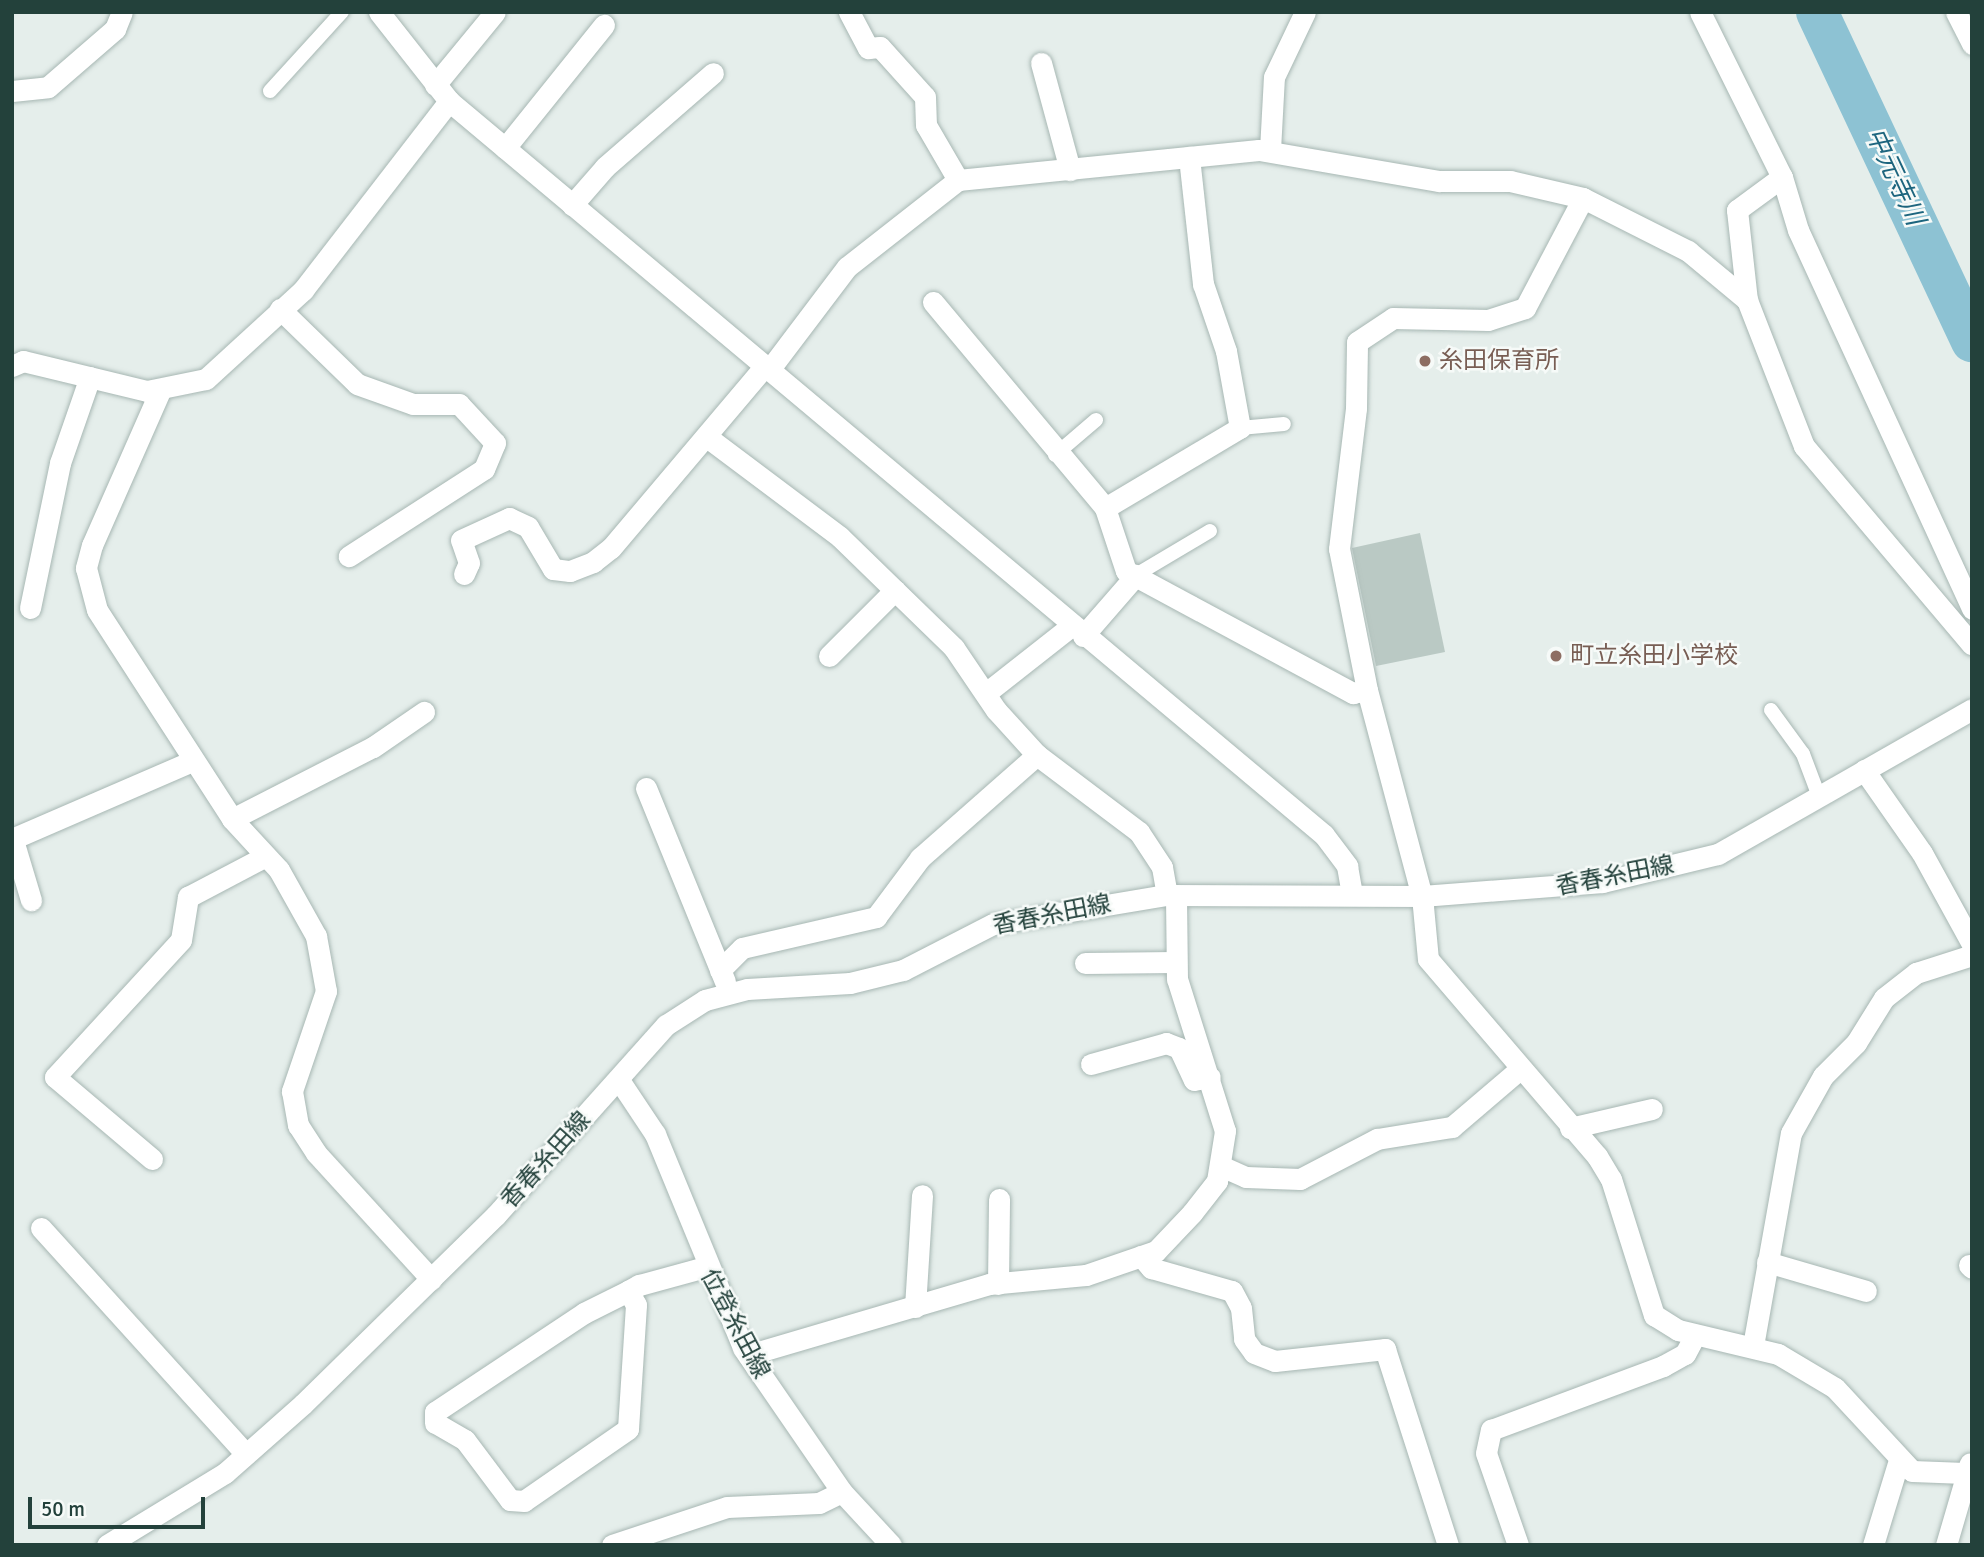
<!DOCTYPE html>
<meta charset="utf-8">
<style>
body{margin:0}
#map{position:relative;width:1984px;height:1557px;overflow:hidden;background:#e5eeeb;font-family:Signika,"Noto Sans JP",sans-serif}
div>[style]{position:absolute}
.river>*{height:42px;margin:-21px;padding:0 21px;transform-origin:21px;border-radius:21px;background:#8dc2d3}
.building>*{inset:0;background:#bac9c4}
.roads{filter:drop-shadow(0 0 2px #a7b7b3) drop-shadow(0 0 2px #a7b7b3)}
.lane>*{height:14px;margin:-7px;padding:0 7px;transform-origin:7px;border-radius:7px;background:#fff}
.street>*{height:21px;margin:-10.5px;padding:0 10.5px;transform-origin:10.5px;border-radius:10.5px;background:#fff}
.secondary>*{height:21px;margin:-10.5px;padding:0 10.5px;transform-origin:10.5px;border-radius:10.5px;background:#fff}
.dots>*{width:19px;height:19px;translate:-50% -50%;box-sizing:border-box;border:4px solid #f6faf8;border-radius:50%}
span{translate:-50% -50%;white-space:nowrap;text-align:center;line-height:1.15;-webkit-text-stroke:5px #f6faf8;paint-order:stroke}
.education-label{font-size:24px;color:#785e54}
.left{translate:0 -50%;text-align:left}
.street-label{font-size:24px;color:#23413b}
.water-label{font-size:26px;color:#1c657e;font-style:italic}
.frame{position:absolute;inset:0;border:14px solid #23413b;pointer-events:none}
.scale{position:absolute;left:28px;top:1497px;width:177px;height:32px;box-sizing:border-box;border:4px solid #23413b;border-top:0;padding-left:9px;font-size:21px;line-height:24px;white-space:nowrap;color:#23413b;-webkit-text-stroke:5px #f6faf8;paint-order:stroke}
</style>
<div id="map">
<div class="river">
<div style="left:1817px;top:12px;width:364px;rotate:64.8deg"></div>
</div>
<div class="building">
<div style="clip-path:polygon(1420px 533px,1445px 652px,1376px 666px,1352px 548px)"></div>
</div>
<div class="roads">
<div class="lane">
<div style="left:270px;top:91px;width:107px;rotate:-47.7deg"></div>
<div style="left:1240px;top:428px;width:44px;rotate:-5.2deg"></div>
<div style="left:1055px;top:455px;width:54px;rotate:-40.5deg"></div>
<div style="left:1136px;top:575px;width:86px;rotate:-30.7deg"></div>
<div style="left:1771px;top:710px;width:54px;rotate:54deg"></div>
<div style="left:1803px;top:754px;width:48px;rotate:69.3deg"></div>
</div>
<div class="street">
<div style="left:379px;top:12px;width:113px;rotate:51.8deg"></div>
<div style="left:449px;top:101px;width:1142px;rotate:39.99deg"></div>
<div style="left:1324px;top:835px;width:39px;rotate:53deg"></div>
<div style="left:1347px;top:866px;width:28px;rotate:80deg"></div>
<div style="left:849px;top:12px;width:41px;rotate:62.2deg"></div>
<div style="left:868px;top:48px;width:12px;rotate:-5deg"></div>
<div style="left:880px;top:47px;width:67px;rotate:48deg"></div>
<div style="left:925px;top:97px;width:28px;rotate:88deg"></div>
<div style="left:926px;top:125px;width:64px;rotate:59.8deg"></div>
<div style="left:1700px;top:12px;width:184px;rotate:63.6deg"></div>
<div style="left:1782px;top:177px;width:56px;rotate:143.7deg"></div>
<div style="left:1737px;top:210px;width:91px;rotate:83.7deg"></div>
<div style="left:1747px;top:300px;width:157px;rotate:68.7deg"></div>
<div style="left:1804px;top:446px;width:260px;rotate:49.8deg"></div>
<div style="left:1041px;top:63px;width:111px;rotate:74.8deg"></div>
<div style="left:435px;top:85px;width:94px;rotate:-50.6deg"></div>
<div style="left:12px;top:91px;width:36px;rotate:-6deg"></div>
<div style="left:48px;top:87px;width:89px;rotate:-40.9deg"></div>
<div style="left:115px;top:29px;width:18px;rotate:-68deg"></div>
<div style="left:505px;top:148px;width:158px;rotate:-51.2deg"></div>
<div style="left:1270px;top:150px;width:73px;rotate:-86.9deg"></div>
<div style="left:1274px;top:77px;width:72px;rotate:-64.5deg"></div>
<div style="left:1782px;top:177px;width:55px;rotate:73.2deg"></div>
<div style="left:1798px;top:230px;width:417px;rotate:65.3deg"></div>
<div style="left:572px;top:205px;width:50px;rotate:-49deg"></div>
<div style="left:605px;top:167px;width:143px;rotate:-41deg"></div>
<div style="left:933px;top:302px;width:268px;rotate:50.1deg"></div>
<div style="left:1105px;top:508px;width:66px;rotate:71.6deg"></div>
<div style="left:1126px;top:571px;width:258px;rotate:28.3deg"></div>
<div style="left:1353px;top:693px;width:14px;rotate:-12deg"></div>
<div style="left:1367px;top:690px;width:213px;rotate:75.1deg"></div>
<div style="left:1422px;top:896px;width:63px;rotate:84.6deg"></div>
<div style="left:1428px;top:959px;width:260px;rotate:49.4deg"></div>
<div style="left:1597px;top:1156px;width:27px;rotate:59deg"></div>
<div style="left:1611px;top:1179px;width:143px;rotate:72.5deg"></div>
<div style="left:1654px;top:1315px;width:28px;rotate:32deg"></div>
<div style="left:1678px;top:1330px;width:103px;rotate:13.5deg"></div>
<div style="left:1778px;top:1354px;width:66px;rotate:30.8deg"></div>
<div style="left:1835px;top:1388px;width:113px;rotate:47.1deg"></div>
<div style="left:1912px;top:1471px;width:53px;rotate:2.2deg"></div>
<div style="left:280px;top:309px;width:107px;rotate:44.2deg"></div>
<div style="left:357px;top:384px;width:59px;rotate:19.7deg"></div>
<div style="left:413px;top:404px;width:46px"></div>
<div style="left:459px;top:404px;width:53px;rotate:47.3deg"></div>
<div style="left:495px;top:443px;width:28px;rotate:113deg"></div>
<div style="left:484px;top:469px;width:161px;rotate:147.2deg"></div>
<div style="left:12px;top:366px;width:12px;rotate:-24deg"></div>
<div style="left:23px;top:361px;width:128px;rotate:13.6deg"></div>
<div style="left:147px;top:391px;width:60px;rotate:-11.5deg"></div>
<div style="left:206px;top:379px;width:132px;rotate:-42.5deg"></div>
<div style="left:303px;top:290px;width:239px;rotate:-52.3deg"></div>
<div style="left:769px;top:370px;width:129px;rotate:-52.9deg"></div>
<div style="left:847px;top:267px;width:141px;rotate:-38.1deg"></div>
<div style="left:958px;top:180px;width:302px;rotate:-5.7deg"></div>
<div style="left:1259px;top:150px;width:183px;rotate:9.8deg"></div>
<div style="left:1439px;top:181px;width:71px"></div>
<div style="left:1510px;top:181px;width:75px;rotate:13.1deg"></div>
<div style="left:1583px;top:198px;width:118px;rotate:26.8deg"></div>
<div style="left:1688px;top:251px;width:77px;rotate:39.7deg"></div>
<div style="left:160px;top:391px;width:168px;rotate:113.8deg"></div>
<div style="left:92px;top:545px;width:24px;rotate:105deg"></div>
<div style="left:86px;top:568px;width:43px;rotate:75.3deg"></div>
<div style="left:97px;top:610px;width:249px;rotate:57.1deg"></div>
<div style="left:232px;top:819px;width:69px;rotate:47.3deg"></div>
<div style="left:279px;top:870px;width:76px;rotate:60.7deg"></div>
<div style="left:316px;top:936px;width:56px;rotate:79.7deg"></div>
<div style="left:326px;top:991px;width:106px;rotate:108.8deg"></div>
<div style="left:292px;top:1091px;width:35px;rotate:80deg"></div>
<div style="left:298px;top:1125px;width:33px;rotate:57deg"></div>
<div style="left:316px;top:1153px;width:171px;rotate:47.6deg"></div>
<div style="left:707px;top:437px;width:166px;rotate:36.9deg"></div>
<div style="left:840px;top:537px;width:159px;rotate:44.2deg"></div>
<div style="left:954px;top:648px;width:75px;rotate:55.9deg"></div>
<div style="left:996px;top:710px;width:61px;rotate:47.7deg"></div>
<div style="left:1037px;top:755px;width:128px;rotate:37deg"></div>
<div style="left:1139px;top:832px;width:42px;rotate:56.7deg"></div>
<div style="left:1162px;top:867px;width:28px;rotate:80deg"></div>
<div style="left:1105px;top:508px;width:157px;rotate:-30.7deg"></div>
<div style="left:1240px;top:428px;width:78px;rotate:-100.3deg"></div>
<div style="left:1226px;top:351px;width:71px;rotate:-108.9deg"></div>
<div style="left:1203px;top:284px;width:128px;rotate:-96.3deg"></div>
<div style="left:464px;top:574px;width:12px;rotate:-66deg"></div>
<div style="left:469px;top:563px;width:24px;rotate:-109deg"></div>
<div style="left:461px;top:540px;width:53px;rotate:-24.6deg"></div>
<div style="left:509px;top:518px;width:21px;rotate:25deg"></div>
<div style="left:528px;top:527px;width:49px;rotate:59.2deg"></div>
<div style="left:553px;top:569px;width:17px;rotate:7deg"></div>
<div style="left:570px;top:571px;width:25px;rotate:-21deg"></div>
<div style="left:593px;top:562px;width:23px;rotate:-38deg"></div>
<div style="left:611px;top:548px;width:238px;rotate:-49.8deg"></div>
<div style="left:30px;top:608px;width:148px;rotate:-78.3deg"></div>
<div style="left:60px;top:463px;width:91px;rotate:-70.8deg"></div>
<div style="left:1083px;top:636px;width:81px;rotate:-49deg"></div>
<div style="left:829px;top:656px;width:93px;rotate:-45deg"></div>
<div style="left:1367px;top:690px;width:144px;rotate:-101.2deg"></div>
<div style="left:1339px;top:549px;width:142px;rotate:-83.1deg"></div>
<div style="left:1356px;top:408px;width:66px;rotate:-89.1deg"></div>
<div style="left:1357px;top:342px;width:43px;rotate:-33.7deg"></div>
<div style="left:1393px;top:318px;width:95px;rotate:1.2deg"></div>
<div style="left:1488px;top:320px;width:39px;rotate:-18deg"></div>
<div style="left:1525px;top:308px;width:124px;rotate:-62.2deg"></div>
<div style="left:986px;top:693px;width:108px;rotate:-38.2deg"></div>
<div style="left:1864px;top:770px;width:101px;rotate:55.1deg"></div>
<div style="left:1922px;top:853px;width:104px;rotate:61.2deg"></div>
<div style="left:646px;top:788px;width:209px;rotate:67.8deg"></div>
<div style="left:232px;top:819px;width:158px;rotate:-27.1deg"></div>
<div style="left:373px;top:747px;width:62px;rotate:-34.5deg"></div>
<div style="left:12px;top:839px;width:196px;rotate:-23.4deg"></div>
<div style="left:13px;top:840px;width:63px;rotate:73.3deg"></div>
<div style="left:1085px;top:963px;width:90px;rotate:-0.6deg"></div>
<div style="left:720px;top:970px;width:31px;rotate:-45deg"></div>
<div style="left:742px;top:948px;width:138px;rotate:-13deg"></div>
<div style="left:876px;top:917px;width:74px;rotate:-53.3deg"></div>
<div style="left:920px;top:858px;width:156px;rotate:-41.4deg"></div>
<div style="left:1091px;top:1064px;width:78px;rotate:-15.6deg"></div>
<div style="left:1166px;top:1043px;width:14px;rotate:21deg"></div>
<div style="left:1179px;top:1048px;width:35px;rotate:65deg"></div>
<div style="left:1194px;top:1080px;width:16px;rotate:-11deg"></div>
<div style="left:1570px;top:1128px;width:84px;rotate:-13deg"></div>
<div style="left:152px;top:1159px;width:127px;rotate:-139.8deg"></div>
<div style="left:55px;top:1077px;width:186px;rotate:-47.4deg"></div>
<div style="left:181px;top:940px;width:44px;rotate:-80.8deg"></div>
<div style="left:188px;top:897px;width:84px;rotate:-27.8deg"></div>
<div style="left:1221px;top:1166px;width:27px;rotate:24deg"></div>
<div style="left:1246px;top:1177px;width:54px;rotate:2.1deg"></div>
<div style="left:1300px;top:1179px;width:87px;rotate:-27.5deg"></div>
<div style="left:1377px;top:1139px;width:76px;rotate:-9.1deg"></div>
<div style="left:1452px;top:1127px;width:89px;rotate:-40.5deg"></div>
<div style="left:41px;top:1228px;width:305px;rotate:47.8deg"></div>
<div style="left:1141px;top:1256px;width:16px;rotate:50deg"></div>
<div style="left:1151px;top:1268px;width:84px;rotate:15.9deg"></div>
<div style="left:1232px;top:1291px;width:19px;rotate:62deg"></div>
<div style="left:1241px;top:1308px;width:31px;rotate:84deg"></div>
<div style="left:1244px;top:1339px;width:17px;rotate:54deg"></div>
<div style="left:1254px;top:1353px;width:22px;rotate:21deg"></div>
<div style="left:1275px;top:1361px;width:111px;rotate:-6.2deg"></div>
<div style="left:1385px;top:1349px;width:206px;rotate:72.2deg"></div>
<div style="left:1767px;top:1262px;width:103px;rotate:16.3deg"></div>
<div style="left:1969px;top:1265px;width:4px;rotate:45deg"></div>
<div style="left:998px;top:1284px;width:85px;rotate:-89.3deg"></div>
<div style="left:628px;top:1291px;width:16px;rotate:60deg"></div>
<div style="left:636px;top:1305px;width:124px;rotate:93.7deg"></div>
<div style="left:628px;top:1429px;width:126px;rotate:145.3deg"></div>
<div style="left:524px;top:1501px;width:14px;rotate:-176deg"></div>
<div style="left:510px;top:1500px;width:75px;rotate:-126.9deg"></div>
<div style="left:465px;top:1440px;width:34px;rotate:-150deg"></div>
<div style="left:435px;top:1423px;width:11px;rotate:-90deg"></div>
<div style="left:435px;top:1412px;width:179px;rotate:-33.6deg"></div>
<div style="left:584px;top:1313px;width:49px;rotate:-26.6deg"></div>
<div style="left:628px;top:1291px;width:13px;rotate:-29deg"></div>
<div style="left:639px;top:1285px;width:68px;rotate:-15.3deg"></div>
<div style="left:915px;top:1307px;width:112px;rotate:-86.4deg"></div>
<div style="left:1753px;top:1346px;width:216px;rotate:-79.9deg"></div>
<div style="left:1791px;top:1133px;width:65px;rotate:-60.7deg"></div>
<div style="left:1823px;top:1076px;width:47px;rotate:-45deg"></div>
<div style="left:1856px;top:1043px;width:53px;rotate:-58.1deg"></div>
<div style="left:1884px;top:998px;width:41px;rotate:-38deg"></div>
<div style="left:1916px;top:973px;width:59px;rotate:-17.8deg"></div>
<div style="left:748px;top:1355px;width:251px;rotate:-16.4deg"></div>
<div style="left:989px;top:1284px;width:97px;rotate:-5.3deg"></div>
<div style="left:1086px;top:1275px;width:74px;rotate:-18.9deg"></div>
<div style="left:1156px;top:1251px;width:52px;rotate:-46.5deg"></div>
<div style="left:1192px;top:1213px;width:41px;rotate:-52deg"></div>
<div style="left:1217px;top:1181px;width:51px;rotate:-80.9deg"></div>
<div style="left:1225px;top:1131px;width:159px;rotate:-107.5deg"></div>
<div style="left:1177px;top:979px;width:84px;rotate:-90.7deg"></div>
<div style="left:612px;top:1545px;width:121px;rotate:-18.3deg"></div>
<div style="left:727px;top:1507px;width:92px;rotate:-2.5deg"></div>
<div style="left:819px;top:1503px;width:25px;rotate:-26deg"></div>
<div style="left:1518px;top:1545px;width:97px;rotate:-109.2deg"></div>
<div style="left:1486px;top:1453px;width:24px;rotate:-78deg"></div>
<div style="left:1491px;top:1430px;width:184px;rotate:-20.4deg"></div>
<div style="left:1663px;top:1366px;width:25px;rotate:-29deg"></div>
<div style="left:1685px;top:1354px;width:21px;rotate:-62deg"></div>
<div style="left:1873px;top:1545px;width:86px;rotate:-73deg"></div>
<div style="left:1946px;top:1545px;width:85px;rotate:-73.7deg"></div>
</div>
<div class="secondary">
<div style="left:1956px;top:12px;width:36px;rotate:63deg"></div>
<div style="left:619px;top:1080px;width:65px;rotate:56.3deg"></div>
<div style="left:655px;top:1134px;width:231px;rotate:67.6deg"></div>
<div style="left:743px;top:1348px;width:175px;rotate:55.5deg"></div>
<div style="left:842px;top:1492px;width:72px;rotate:47.2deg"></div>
<div style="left:107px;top:1545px;width:138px;rotate:-31.4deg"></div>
<div style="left:225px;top:1473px;width:104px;rotate:-41.5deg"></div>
<div style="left:303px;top:1404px;width:270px;rotate:-44.4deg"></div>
<div style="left:496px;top:1215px;width:255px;rotate:-48.2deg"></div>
<div style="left:666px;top:1025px;width:46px;rotate:-32.7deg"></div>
<div style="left:705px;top:1000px;width:43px;rotate:-14.7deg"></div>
<div style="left:747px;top:989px;width:103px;rotate:-3.3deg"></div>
<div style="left:850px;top:983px;width:55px;rotate:-13.8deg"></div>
<div style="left:903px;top:970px;width:101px;rotate:-27.1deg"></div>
<div style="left:993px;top:924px;width:176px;rotate:-9.5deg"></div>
<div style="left:1167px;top:895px;width:255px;rotate:0.2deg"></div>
<div style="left:1422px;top:896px;width:181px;rotate:-4.4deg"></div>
<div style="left:1602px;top:882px;width:119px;rotate:-13.6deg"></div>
<div style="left:1718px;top:854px;width:292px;rotate:-29.7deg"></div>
</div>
</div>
<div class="dots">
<div style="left:1425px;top:361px;background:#8d6e63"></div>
<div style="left:1556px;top:656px;background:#8d6e63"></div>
</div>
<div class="education-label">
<span class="left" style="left:1439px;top:361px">糸田保育所</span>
<span class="left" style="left:1570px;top:656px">町立糸田小学校</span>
</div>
<div class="street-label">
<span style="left:1615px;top:876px;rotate:-11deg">香春糸田線</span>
<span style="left:1052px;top:915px;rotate:-11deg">香春糸田線</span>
<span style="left:546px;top:1160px;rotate:-48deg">香春糸田線</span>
<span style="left:735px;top:1324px;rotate:62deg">位登糸田線</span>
</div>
<div class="water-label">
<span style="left:1894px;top:177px;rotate:65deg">中元寺川</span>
</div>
<div class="frame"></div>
<div class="scale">50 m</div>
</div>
